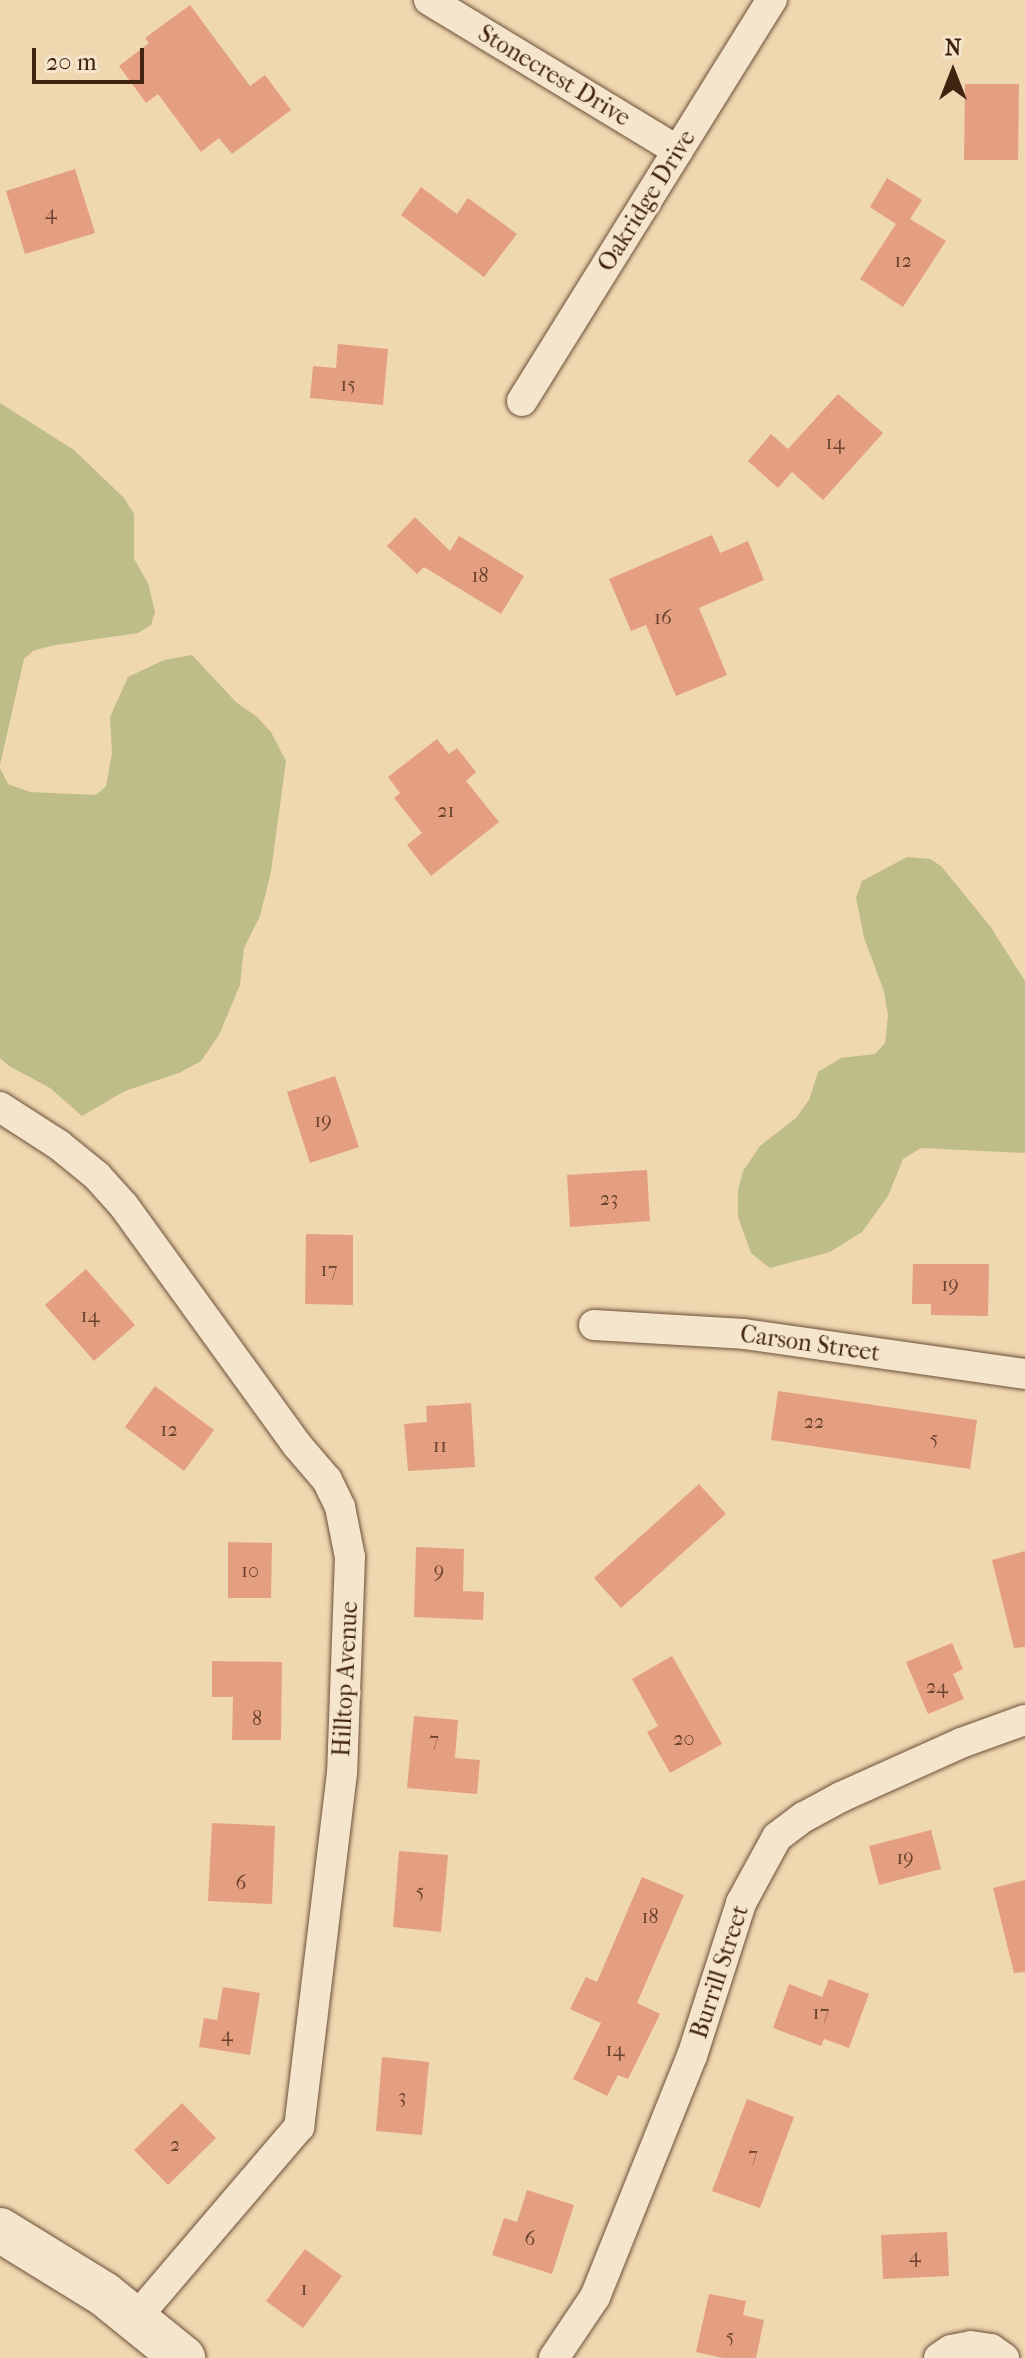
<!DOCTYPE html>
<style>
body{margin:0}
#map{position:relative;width:1025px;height:2358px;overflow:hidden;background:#efd7b0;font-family:"IM FELL French Canon",serif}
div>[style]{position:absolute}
.green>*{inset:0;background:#bfbd87}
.building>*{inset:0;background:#e49f81}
.roads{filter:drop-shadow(0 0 2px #6c5039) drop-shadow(0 0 2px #6c5039)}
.minor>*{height:30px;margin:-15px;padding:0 15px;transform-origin:15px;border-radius:15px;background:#f5e5cc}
.secondary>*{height:44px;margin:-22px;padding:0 22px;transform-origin:22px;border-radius:22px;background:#f5e5cc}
span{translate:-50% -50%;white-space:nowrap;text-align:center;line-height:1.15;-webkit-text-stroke:6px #f5e5cc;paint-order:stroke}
.number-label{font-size:20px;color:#6a422d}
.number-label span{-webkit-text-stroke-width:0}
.street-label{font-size:24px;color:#412311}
.north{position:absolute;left:913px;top:32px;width:80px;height:80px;-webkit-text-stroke:6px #f5e5cc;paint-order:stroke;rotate:0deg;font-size:22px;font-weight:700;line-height:32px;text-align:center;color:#412311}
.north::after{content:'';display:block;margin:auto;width:28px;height:36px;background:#412311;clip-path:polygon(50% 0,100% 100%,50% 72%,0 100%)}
.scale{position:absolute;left:32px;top:48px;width:112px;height:36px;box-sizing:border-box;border:4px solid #412311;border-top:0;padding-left:10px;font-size:24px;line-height:28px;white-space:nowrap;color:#412311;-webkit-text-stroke:6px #f5e5cc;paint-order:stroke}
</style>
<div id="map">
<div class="green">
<div style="clip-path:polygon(0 403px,74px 450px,124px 498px,134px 514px,134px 559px,148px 583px,155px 612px,151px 625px,138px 633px,50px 646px,33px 651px,24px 659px,0 765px)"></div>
<div style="clip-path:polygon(192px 655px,237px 703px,256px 716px,271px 732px,286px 761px,271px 872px,260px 916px,244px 948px,240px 985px,219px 1035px,201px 1061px,179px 1073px,125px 1091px,82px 1116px,50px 1088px,9px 1066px,0 1058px,0 768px,8px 784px,30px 792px,96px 795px,106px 786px,112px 753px,110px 717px,128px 677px,164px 660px)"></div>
<div style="clip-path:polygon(907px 857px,930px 859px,941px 866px,990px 926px,1025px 981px,1025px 1153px,921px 1148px,903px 1159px,888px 1196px,862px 1232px,830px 1252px,770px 1268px,751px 1253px,738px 1217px,738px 1190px,743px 1171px,760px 1146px,796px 1118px,809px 1100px,818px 1072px,841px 1058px,875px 1054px,885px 1043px,888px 1016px,884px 991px,864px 938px,856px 898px,862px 881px)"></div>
</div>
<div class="building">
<div style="clip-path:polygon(190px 5px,250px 86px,265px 75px,291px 110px,232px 154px,219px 138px,201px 152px,158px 94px,146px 103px,119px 66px,149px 43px,145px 38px)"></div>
<div style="clip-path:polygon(965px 84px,1019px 84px,1018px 160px,964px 160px)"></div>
<div style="clip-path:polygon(75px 169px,95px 233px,25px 254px,6px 191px)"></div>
<div style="clip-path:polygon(887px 178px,922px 200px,910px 219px,946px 241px,903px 307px,860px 279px,896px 224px,870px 207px)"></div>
<div style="clip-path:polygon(421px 187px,457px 214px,468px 198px,517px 234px,484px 277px,401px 215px)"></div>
<div style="clip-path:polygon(338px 344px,388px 349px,383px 405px,310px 398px,313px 366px,336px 368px)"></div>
<div style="clip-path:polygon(838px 394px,883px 433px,823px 500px,792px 472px,778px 488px,748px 461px,771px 434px,788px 449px)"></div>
<div style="clip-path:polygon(415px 517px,450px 551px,459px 536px,524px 576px,501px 614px,424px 567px,417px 574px,387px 546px)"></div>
<div style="clip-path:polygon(712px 535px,720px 553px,748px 541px,764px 580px,699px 608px,727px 675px,676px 696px,646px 625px,631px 631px,609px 579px)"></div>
<div style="clip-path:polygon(437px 739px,449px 754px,457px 748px,476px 772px,466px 781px,499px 822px,431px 876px,407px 845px,422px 833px,394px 798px,400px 793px,388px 777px)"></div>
<div style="clip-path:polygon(335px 1076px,359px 1147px,310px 1163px,287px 1092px)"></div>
<div style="clip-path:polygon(647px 1170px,650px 1221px,570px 1227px,567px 1175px)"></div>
<div style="clip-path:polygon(306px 1234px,353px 1235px,353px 1305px,305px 1304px)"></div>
<div style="clip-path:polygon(913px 1264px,989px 1264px,988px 1316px,931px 1315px,931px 1304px,912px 1304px)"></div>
<div style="clip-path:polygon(86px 1269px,135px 1325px,94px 1361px,45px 1305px)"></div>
<div style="clip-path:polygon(155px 1386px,214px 1430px,184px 1471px,125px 1427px)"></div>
<div style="clip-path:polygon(778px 1391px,977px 1420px,970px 1469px,771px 1440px)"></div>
<div style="clip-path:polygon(471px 1403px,475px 1467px,408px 1471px,404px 1424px,427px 1422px,426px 1406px)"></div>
<div style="clip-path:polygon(699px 1484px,726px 1514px,621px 1608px,594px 1578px)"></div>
<div style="clip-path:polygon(228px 1542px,272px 1543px,271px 1598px,228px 1598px)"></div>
<div style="clip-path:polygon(416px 1547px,464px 1549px,463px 1591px,484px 1592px,483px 1620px,414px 1617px)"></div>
<div style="clip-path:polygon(1025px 1551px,1025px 1647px,1014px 1648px,992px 1560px)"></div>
<div style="clip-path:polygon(952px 1643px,963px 1669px,953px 1674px,964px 1699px,928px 1714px,906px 1662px)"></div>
<div style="clip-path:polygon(672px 1656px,722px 1744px,670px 1773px,647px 1732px,658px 1726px,632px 1679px)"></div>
<div style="clip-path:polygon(212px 1661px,282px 1662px,281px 1740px,232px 1740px,233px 1697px,212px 1697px)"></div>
<div style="clip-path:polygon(414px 1716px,458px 1720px,455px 1758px,480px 1760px,477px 1794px,407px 1788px)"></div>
<div style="clip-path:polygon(212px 1823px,275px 1826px,272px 1904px,208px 1901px)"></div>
<div style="clip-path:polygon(931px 1830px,941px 1869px,879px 1885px,869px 1846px)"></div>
<div style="clip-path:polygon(399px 1851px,448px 1855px,441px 1932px,393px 1927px)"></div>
<div style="clip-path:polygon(642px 1877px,684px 1895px,637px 2003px,660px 2014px,628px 2079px,618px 2075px,607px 2096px,573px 2079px,601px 2023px,570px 2009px,586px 1977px,597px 1982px)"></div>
<div style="clip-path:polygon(1025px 1880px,1025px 1972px,1014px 1973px,993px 1888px)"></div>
<div style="clip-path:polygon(829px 1979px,869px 1994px,849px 2048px,824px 2039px,821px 2046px,773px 2028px,789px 1984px,822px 1997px)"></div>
<div style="clip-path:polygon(223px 1987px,260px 1993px,250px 2055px,199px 2047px,204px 2018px,217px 2020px)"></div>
<div style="clip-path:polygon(382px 2057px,429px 2062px,422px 2135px,376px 2131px)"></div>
<div style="clip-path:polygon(747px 2099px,794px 2117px,760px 2208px,712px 2191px)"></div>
<div style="clip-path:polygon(182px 2103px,216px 2138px,168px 2185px,134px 2150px)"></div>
<div style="clip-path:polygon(527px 2190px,574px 2205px,552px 2274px,492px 2255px,504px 2218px,517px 2222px)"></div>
<div style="clip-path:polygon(947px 2232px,949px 2276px,883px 2279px,881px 2235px)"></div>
<div style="clip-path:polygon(305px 2249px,342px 2276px,303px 2328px,266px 2301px)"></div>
<div style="clip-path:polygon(709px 2294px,746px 2301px,743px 2315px,764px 2320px,756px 2358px,723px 2358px,696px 2352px)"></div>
</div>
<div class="roads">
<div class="minor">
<div style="left:429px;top:0;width:291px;rotate:31.2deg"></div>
<div style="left:522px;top:401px;width:473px;rotate:-58.1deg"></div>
<div style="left:0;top:1107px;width:70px;rotate:32.8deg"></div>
<div style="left:59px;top:1145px;width:49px;rotate:39.2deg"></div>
<div style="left:97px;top:1176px;width:40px;rotate:48deg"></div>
<div style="left:124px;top:1206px;width:295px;rotate:54.1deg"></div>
<div style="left:297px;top:1445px;width:46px;rotate:49.4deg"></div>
<div style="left:327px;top:1480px;width:30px;rotate:64deg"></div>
<div style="left:340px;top:1507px;width:51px;rotate:78.7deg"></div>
<div style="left:350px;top:1557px;width:216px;rotate:92.1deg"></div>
<div style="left:342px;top:1773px;width:357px;rotate:96.9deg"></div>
<div style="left:299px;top:2127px;width:253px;rotate:130.5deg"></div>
<div style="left:594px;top:1325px;width:150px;rotate:3.4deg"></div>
<div style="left:744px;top:1334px;width:284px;rotate:8.1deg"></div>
<div style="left:554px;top:2358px;width:73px;rotate:-56.1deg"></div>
<div style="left:595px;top:2297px;width:260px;rotate:-68.1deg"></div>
<div style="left:692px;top:2056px;width:161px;rotate:-72.2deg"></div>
<div style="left:741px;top:1903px;width:75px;rotate:-61.4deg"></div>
<div style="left:777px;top:1837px;width:34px;rotate:-37deg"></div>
<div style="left:804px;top:1817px;width:42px;rotate:-28.4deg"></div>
<div style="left:841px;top:1797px;width:132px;rotate:-24.2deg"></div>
<div style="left:961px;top:1743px;width:68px;rotate:-19.8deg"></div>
<div style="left:939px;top:2358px;width:14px;rotate:-34deg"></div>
<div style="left:951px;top:2350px;width:20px;rotate:-11deg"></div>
<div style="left:971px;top:2346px;width:20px;rotate:9deg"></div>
<div style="left:991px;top:2349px;width:16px;rotate:35deg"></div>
</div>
<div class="secondary">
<div style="left:0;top:2230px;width:122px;rotate:31.6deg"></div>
<div style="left:104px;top:2294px;width:102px;rotate:39deg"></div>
</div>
</div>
<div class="number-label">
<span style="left:51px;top:212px">4</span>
<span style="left:903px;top:260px">12</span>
<span style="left:348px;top:384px">15</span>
<span style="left:835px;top:442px">14</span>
<span style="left:480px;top:575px">18</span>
<span style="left:663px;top:617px">16</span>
<span style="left:446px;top:810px">21</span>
<span style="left:323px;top:1120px">19</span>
<span style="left:609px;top:1198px">23</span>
<span style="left:329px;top:1269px">17</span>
<span style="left:950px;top:1284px">19</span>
<span style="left:90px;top:1315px">14</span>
<span style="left:814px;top:1421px">22</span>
<span style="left:169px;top:1429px">12</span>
<span style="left:934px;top:1438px">5</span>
<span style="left:440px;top:1445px">11</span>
<span style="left:250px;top:1570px">10</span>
<span style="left:439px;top:1570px">9</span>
<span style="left:937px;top:1686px">24</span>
<span style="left:257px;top:1718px">8</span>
<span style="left:684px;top:1738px">20</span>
<span style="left:434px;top:1739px">7</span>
<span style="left:905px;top:1857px">19</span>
<span style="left:241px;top:1882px">6</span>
<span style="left:420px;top:1891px">5</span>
<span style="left:650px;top:1916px">18</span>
<span style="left:821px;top:2012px">17</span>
<span style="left:227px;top:2034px">4</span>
<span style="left:615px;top:2049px">14</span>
<span style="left:402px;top:2096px">3</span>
<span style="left:175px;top:2144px">2</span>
<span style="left:753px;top:2154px">7</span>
<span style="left:530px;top:2238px">6</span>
<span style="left:915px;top:2255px">4</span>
<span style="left:304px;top:2288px">1</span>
<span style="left:730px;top:2336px">5</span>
</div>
<div class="street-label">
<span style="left:554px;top:76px;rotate:31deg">Stonecrest Drive</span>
<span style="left:647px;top:201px;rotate:-58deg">Oakridge Drive</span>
<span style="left:810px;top:1344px;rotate:8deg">Carson Street</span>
<span style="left:346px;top:1679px;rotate:-87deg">Hilltop Avenue</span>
<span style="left:720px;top:1972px;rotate:-72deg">Burrill Street</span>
</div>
<div class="north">N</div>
<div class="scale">20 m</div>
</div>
